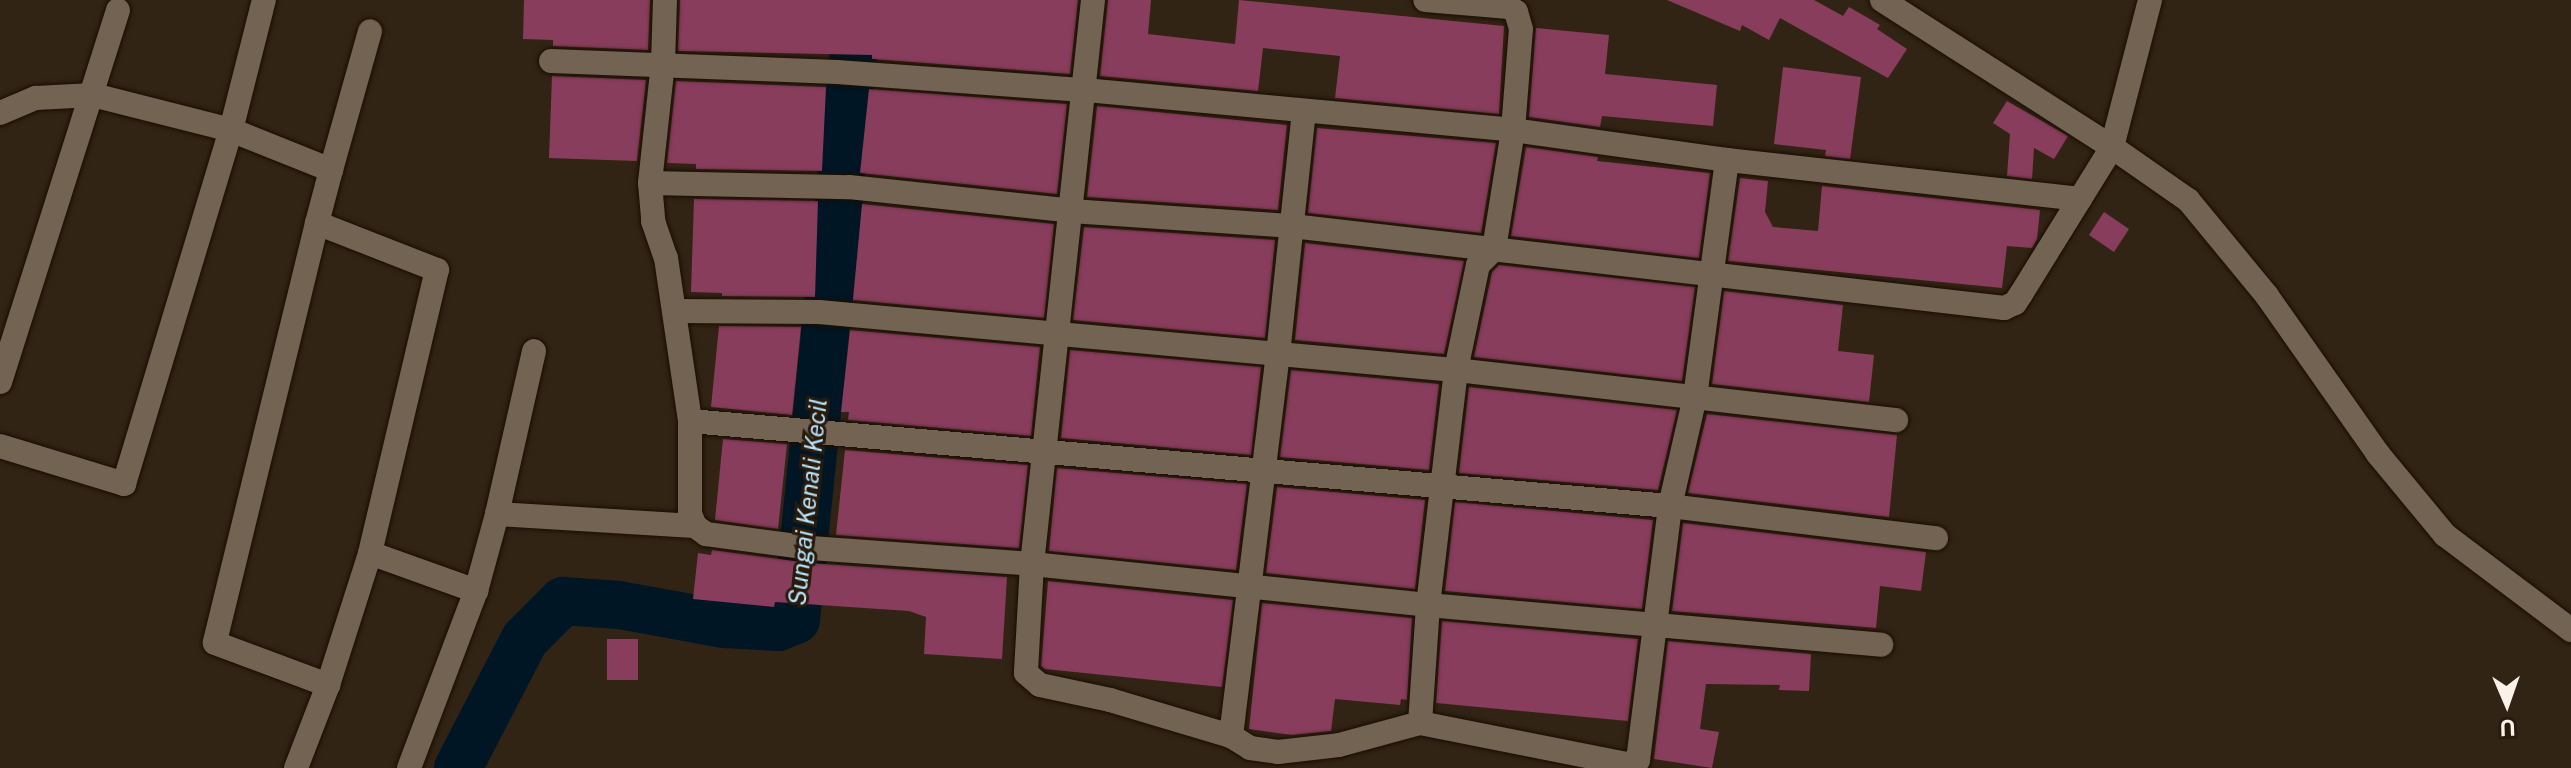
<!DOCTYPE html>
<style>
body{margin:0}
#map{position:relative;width:2571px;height:768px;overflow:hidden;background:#322415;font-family:"Public Sans",sans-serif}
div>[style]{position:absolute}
.river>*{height:48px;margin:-24px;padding:0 24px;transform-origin:24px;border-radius:24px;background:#001624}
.building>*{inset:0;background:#893d5c}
.roads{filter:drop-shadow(0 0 2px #190d02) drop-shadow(0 0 2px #190d02)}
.minor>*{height:24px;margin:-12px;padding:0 12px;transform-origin:12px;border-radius:12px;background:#736352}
span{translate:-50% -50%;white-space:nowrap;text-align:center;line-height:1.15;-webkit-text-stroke:6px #281b0c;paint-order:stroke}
.water-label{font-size:24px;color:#b9e3fc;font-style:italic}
.north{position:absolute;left:2467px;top:664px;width:80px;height:80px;-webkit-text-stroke:6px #281b0c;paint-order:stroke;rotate:178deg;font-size:22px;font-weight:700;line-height:32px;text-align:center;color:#fbf1e8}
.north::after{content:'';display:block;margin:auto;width:28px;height:36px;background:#fbf1e8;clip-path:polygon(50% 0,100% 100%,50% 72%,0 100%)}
</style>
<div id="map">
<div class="river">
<div style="left:458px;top:768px;width:145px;rotate:-62.6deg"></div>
<div style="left:525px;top:639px;width:54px;rotate:-45deg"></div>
<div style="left:563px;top:601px;width:56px;rotate:4.1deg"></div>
<div style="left:619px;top:605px;width:107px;rotate:10.3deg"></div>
<div style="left:724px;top:624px;width:54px;rotate:3.2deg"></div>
<div style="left:778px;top:627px;width:19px;rotate:-21deg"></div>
<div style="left:796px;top:620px;width:623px;rotate:-84.2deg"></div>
</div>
<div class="building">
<div style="clip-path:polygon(524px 0,650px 0,648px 50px,553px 46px,553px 40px,523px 39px)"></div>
<div style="clip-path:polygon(680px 0,1078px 0,1070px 74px,872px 59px,872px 55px,678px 51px)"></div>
<div style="clip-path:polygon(1108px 0,1151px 0,1148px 34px,1235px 44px,1239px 0,1504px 26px,1499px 114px,1335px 98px,1340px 56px,1263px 48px,1258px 91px,1100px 76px)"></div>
<div style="clip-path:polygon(1667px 0,1814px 0,1843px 16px,1849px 7px,1880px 25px,1877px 29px,1907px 49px,1888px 78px,1780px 18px,1769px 40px,1742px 25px,1740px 31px)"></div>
<div style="clip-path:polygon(1536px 28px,1609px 35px,1605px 74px,1717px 85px,1713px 126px,1602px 116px,1600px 127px,1529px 117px)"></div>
<div style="clip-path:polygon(1783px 67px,1861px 77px,1850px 159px,1825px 156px,1826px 150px,1774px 144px)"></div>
<div style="clip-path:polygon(552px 76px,646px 80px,637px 161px,549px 158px)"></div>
<div style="clip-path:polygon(676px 81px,826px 87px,822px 171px,696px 169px,696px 164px,667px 163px)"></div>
<div style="clip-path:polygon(869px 89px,1067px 104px,1057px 194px,860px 173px)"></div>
<div style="clip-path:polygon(2007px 101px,2068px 136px,2054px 159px,2034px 148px,2032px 179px,2007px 176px,2010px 134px,1993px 123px)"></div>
<div style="clip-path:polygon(1097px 106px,1287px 125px,1278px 210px,1087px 197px)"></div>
<div style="clip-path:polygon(1317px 128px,1496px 143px,1481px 233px,1308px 213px)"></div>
<div style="clip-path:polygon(1526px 147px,1598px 157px,1597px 161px,1710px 173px,1699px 258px,1511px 236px)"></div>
<div style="clip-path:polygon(1740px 178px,1768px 181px,1765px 212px,1773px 227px,1818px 231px,1822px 186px,2040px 210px,2037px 239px,2032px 248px,2007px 246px,2002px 288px,1728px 261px)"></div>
<div style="clip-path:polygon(694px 199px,818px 201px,815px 297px,722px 296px,722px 293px,691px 292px)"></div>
<div style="clip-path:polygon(862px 204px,1054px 224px,1044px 318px,853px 300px)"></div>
<div style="clip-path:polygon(2104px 212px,2129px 229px,2114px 252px,2089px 235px)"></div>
<div style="clip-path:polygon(1084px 227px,1275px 240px,1265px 338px,1073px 320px)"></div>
<div style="clip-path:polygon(1305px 243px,1464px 261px,1444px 354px,1295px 340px)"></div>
<div style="clip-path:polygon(1499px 265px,1695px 287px,1682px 381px,1474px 357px,1492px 272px)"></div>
<div style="clip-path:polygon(1724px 291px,1843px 305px,1838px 351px,1874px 355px,1869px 402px,1712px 384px)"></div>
<div style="clip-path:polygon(719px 326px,801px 327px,792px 415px,711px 407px)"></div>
<div style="clip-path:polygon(850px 330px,1040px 347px,1031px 436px,848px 420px,849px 412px,841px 412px)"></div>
<div style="clip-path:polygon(1070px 350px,1261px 367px,1251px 455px,1061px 438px)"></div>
<div style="clip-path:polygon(1291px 370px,1439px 384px,1429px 470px,1280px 457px)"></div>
<div style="clip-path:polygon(1469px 387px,1677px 410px,1658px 490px,1459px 473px)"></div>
<div style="clip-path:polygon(1707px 414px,1897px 435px,1889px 517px,1688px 493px)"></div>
<div style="clip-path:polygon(723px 439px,787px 444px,778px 529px,715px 520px)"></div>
<div style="clip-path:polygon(845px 450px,1028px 465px,1019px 548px,836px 535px)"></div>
<div style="clip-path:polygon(1057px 468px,1247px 484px,1236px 570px,1049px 551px)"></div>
<div style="clip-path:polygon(1277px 487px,1425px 500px,1415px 589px,1266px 573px)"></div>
<div style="clip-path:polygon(1455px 502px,1653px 520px,1642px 609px,1445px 591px)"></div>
<div style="clip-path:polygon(1683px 523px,1926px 552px,1921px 591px,1880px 586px,1876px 628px,1672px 611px)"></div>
<div style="clip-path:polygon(712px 550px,810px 563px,1007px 577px,1002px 659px,924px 654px,926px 617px,909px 611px,775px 602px,774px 607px,693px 599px,698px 553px,711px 555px)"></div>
<div style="clip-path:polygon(1048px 581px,1233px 600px,1222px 687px,1045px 669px,1041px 666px)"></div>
<div style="clip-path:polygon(1262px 603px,1412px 618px,1407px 700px,1401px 699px,1400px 705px,1335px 699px,1331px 731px,1292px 735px,1249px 729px)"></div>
<div style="clip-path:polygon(1442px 621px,1638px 639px,1628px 721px,1436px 703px)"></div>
<div style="clip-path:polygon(607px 639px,638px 639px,638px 680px,607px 680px)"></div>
<div style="clip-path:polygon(1668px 641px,1811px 654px,1809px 691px,1779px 690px,1780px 685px,1706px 684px,1700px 729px,1719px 732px,1712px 768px,1654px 759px)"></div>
</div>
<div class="roads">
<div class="minor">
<div style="left:665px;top:0;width:63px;rotate:91.8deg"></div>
<div style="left:663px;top:63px;width:121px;rotate:96.2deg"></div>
<div style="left:650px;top:183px;width:38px;rotate:85deg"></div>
<div style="left:653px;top:221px;width:39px;rotate:71deg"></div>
<div style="left:666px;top:258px;width:165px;rotate:81.6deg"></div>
<div style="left:690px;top:421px;width:93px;rotate:90deg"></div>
<div style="left:690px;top:514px;width:13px;rotate:67deg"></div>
<div style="left:695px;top:526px;width:14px;rotate:36deg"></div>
<div style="left:706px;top:534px;width:106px;rotate:7.6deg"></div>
<div style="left:811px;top:548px;width:222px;rotate:4.1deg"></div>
<div style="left:1032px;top:564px;width:398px;rotate:5.9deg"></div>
<div style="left:1428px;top:605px;width:455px;rotate:5deg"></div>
<div style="left:1093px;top:0;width:567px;rotate:96.17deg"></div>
<div style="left:1032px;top:564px;width:109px;rotate:93.2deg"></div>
<div style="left:1026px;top:673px;width:18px;rotate:41deg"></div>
<div style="left:1040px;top:685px;width:72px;rotate:12.1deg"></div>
<div style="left:1110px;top:700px;width:126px;rotate:16.6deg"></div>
<div style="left:1231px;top:736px;width:22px;rotate:32deg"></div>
<div style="left:1250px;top:748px;width:28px;rotate:8deg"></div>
<div style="left:1278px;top:752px;width:61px;rotate:-6.5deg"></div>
<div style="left:1339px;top:745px;width:84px;rotate:-15.2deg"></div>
<div style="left:1420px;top:723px;width:118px;rotate:-86.1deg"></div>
<div style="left:1428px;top:605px;width:237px;rotate:-83.2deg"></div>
<div style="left:1456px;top:370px;width:107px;rotate:-78.2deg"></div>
<div style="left:1478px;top:265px;width:23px;rotate:-45deg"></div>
<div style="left:1494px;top:249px;width:121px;rotate:-80.9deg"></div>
<div style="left:1513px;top:130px;width:101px;rotate:-85.5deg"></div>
<div style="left:1521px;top:29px;width:18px;rotate:-106deg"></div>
<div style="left:1516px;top:12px;width:9px;rotate:-144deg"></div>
<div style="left:1509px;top:7px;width:84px;rotate:-175.2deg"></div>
<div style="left:1882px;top:0;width:273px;rotate:32.6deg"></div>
<div style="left:2112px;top:147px;width:93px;rotate:34.9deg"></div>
<div style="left:2188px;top:200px;width:124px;rotate:50.5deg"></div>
<div style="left:2267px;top:296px;width:193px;rotate:54.9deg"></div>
<div style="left:2378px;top:454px;width:105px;rotate:50.4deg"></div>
<div style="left:2445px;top:535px;width:158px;rotate:37deg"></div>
<div style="left:551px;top:61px;width:286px;rotate:2.2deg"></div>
<div style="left:837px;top:72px;width:249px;rotate:4.2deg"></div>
<div style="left:1085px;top:90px;width:430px;rotate:5.3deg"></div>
<div style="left:1513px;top:130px;width:216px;rotate:8deg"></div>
<div style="left:1727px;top:160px;width:355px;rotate:6.3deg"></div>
<div style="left:0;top:113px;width:39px;rotate:-23deg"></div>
<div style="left:36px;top:98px;width:57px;rotate:-3deg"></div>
<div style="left:93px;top:95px;width:142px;rotate:14.2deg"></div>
<div style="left:231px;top:130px;width:108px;rotate:21.8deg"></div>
<div style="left:331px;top:170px;width:55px;rotate:104.8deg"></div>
<div style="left:317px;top:223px;width:432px;rotate:103.7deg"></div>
<div style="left:215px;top:643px;width:121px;rotate:20.4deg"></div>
<div style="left:328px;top:685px;width:139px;rotate:-72.3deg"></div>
<div style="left:370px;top:553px;width:291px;rotate:-76.7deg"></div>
<div style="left:437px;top:270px;width:129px;rotate:-158.6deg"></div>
<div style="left:331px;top:170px;width:144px;rotate:-74.3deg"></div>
<div style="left:650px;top:183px;width:199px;rotate:1.2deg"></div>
<div style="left:849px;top:187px;width:224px;rotate:6.1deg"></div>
<div style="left:1072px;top:211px;width:221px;rotate:3.9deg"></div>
<div style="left:1292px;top:226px;width:717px;rotate:6.57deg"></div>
<div style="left:2004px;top:308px;width:12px;rotate:-24deg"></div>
<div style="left:2015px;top:303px;width:11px;rotate:-56deg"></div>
<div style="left:2021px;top:294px;width:173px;rotate:-58.2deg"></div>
<div style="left:2112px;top:147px;width:152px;rotate:-75.5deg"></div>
<div style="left:675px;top:311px;width:144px;rotate:0.4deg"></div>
<div style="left:819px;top:312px;width:241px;rotate:5.2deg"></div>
<div style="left:1059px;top:334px;width:399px;rotate:5.2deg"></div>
<div style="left:1456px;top:370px;width:443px;rotate:6.5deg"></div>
<div style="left:0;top:382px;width:390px;rotate:-72.4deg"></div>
<div style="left:690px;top:421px;width:984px;rotate:4.96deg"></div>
<div style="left:1670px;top:506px;width:268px;rotate:6.9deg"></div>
<div style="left:0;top:446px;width:130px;rotate:17deg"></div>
<div style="left:124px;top:484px;width:370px;rotate:-73.2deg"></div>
<div style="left:231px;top:130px;width:134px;rotate:-75.8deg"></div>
<div style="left:497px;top:514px;width:167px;rotate:-77.2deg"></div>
<div style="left:370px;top:553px;width:113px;rotate:19.7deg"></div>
<div style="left:1420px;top:723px;width:212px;rotate:11.2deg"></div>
<div style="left:1628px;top:764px;width:11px;rotate:-22deg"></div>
<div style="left:1638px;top:760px;width:256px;rotate:-82.8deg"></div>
<div style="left:1670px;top:506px;width:112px;rotate:-77.1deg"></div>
<div style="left:1695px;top:397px;width:239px;rotate:-82.3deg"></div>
<div style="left:1231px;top:736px;width:385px;rotate:-83deg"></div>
<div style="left:1278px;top:354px;width:243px;rotate:-83.9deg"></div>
<div style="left:296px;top:768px;width:89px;rotate:-68.9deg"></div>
<div style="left:409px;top:768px;width:189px;rotate:-69.3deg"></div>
<div style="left:476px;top:591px;width:80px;rotate:-74.7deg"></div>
<div style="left:497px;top:514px;width:198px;rotate:3.5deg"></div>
</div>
</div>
<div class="water-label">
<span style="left:808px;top:502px;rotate:-84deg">Sungai Kenali Kecil</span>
</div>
<div class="north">U</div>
</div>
